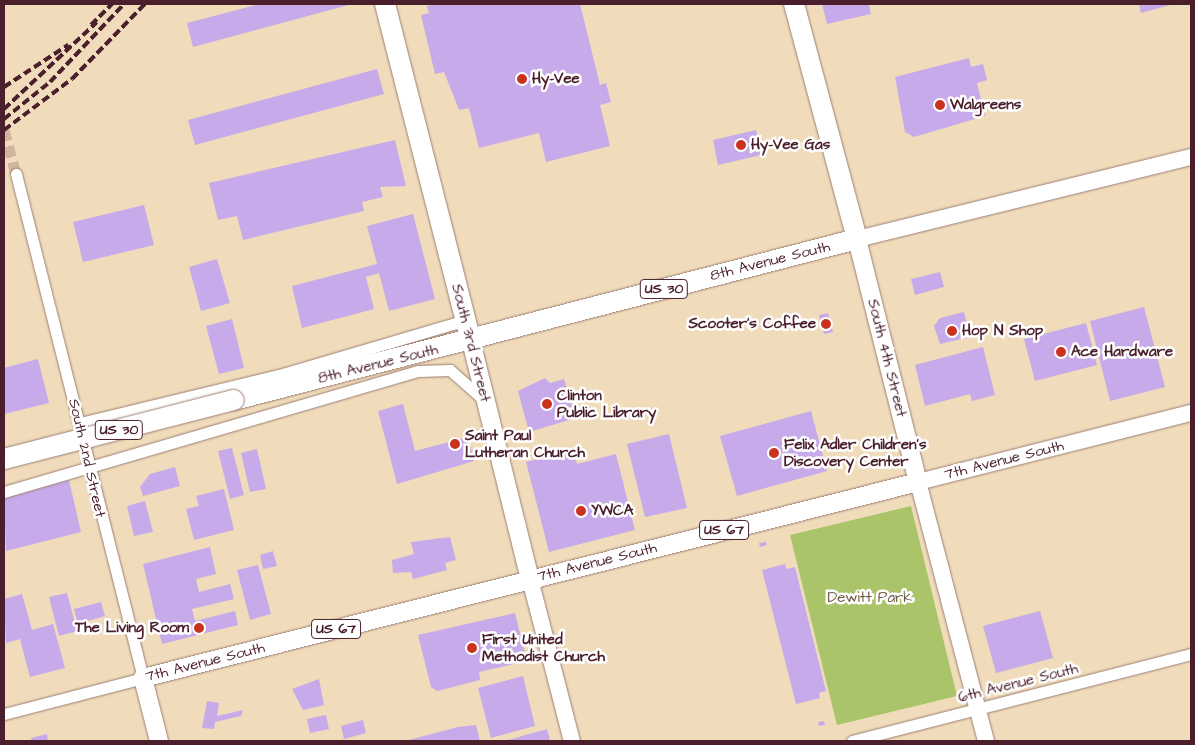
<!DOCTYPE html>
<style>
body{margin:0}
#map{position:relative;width:1195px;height:745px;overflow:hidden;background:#f0dcbb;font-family:"Architects Daughter",sans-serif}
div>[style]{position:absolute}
.green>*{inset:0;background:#aac46a}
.building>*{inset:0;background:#c6aaea}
.street-tunnel>*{height:11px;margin-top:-5.5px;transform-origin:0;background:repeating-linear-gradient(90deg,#cfb69e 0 11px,transparent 0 16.5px)}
.roads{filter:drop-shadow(0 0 1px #9d7e73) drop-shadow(0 0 1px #9d7e73)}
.street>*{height:11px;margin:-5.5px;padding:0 5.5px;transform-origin:5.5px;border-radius:5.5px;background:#fff}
.secondary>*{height:16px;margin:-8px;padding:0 8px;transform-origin:8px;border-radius:8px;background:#fff}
.primary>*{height:18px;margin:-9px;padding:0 9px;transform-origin:9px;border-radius:9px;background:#fff}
.highway>*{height:20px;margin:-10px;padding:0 10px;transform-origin:10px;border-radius:10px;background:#fff}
.rail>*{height:4px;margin-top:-2px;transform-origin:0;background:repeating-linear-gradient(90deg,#4a1f2b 0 8px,transparent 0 12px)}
.bridges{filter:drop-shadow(0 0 1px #9d7e73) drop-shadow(0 0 1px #9d7e73)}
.highway-bridge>*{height:20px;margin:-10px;padding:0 10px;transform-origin:10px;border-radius:10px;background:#fff}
.dots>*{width:14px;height:14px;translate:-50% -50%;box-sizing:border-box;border:2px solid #fff;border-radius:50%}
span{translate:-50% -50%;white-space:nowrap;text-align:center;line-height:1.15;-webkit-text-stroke:5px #fff;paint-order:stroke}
.shield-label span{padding:1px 4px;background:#fff;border:1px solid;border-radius:4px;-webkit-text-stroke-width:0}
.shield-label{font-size:14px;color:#4a1f2b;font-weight:700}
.poi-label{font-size:15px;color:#4a1f2b;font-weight:700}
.left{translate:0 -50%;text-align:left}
.right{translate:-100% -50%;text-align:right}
.street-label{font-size:15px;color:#4a1f2b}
.park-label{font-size:15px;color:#6c5941}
.frame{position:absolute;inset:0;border:5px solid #4a1f2b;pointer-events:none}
</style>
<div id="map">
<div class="green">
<div style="clip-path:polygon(911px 506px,957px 696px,837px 725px,790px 535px)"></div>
</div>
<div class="building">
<div style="clip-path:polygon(260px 4px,352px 4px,193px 47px,187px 23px)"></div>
<div style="clip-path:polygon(434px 4px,580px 4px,600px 85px,606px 83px,611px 102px,600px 105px,610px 146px,546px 162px,539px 133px,479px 148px,469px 108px,459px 110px,444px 72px,435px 74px,421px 15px,429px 13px,427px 6px)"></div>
<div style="clip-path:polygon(822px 4px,869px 4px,871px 14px,827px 24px)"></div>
<div style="clip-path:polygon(1139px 4px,1174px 4px,1141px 13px)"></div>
<div style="clip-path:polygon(969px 58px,971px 67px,983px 64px,987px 80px,977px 83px,985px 116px,914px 137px,905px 132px,895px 77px)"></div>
<div style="clip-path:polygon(377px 69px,384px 94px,195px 145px,188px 120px)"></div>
<div style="clip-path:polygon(756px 130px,761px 155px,718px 165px,713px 140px)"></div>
<div style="clip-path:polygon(395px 140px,406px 186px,380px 187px,383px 197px,362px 202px,364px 211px,243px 240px,237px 216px,218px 220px,209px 183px)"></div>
<div style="clip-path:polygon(144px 205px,154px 245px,83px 262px,73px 222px)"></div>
<div style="clip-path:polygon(413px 214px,435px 299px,389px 311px,379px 273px,366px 277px,374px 309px,302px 328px,292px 286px,377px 264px,367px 226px)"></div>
<div style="clip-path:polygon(217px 259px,230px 303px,201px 311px,189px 267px)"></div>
<div style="clip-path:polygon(940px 272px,944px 287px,915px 295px,911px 279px)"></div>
<div style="clip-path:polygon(1144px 307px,1165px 387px,1110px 401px,1090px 321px)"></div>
<div style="clip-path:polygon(964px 312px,970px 337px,940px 344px,934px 326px,940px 318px)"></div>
<div style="clip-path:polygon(828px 313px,833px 332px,824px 334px,819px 315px)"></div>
<div style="clip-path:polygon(232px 319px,244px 368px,219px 374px,206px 326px)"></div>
<div style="clip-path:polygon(1086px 323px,1097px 365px,1035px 381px,1024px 339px)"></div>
<div style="clip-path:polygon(983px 347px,995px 395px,972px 401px,970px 394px,925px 406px,915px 365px)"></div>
<div style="clip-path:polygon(38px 359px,49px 403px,4px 414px,4px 368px)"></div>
<div style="clip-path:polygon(545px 378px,550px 383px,564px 379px,576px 418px,529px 432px,518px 391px)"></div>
<div style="clip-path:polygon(403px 404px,415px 451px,468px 437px,474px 461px,397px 484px,378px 411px)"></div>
<div style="clip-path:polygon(811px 411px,827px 471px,737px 496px,720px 436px)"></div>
<div style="clip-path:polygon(669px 434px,687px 508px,645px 517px,627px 444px)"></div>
<div style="clip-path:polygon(232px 448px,244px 495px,230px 499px,218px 451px)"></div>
<div style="clip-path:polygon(257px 449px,266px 489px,250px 492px,241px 453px)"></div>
<div style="clip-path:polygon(573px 450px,577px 464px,616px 454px,635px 530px,549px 552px,526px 462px)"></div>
<div style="clip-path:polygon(175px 467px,180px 486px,143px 496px,140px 487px,150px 474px)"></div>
<div style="clip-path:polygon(69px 480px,81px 532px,6px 551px,4px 498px)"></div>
<div style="clip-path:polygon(224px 489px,234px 530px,194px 540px,186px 509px,199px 506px,196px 496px)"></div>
<div style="clip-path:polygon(145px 501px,153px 532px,134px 536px,127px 506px)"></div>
<div style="clip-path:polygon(450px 537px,456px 560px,445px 563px,447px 570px,413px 579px,411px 572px,393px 573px,392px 560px,414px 554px,411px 542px)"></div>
<div style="clip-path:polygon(766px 542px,767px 545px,760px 547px,759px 543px)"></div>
<div style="clip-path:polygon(210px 547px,216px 574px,196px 579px,199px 592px,230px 584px,234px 599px,192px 609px,195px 621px,235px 611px,238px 625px,162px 644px,143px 564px)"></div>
<div style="clip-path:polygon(273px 551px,277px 566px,263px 569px,260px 555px)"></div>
<div style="clip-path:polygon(785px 564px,786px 569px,795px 567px,826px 691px,819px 693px,820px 698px,796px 704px,762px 570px)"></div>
<div style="clip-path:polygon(258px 565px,271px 614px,250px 620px,237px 570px)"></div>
<div style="clip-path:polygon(67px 593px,77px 631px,59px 636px,49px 597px)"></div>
<div style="clip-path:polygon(22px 594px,32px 630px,53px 624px,65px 668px,30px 677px,20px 639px,6px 643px,4px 599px)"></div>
<div style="clip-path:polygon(101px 602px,105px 616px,78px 624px,74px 609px)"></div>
<div style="clip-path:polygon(1040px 611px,1053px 658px,996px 673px,983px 626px)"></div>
<div style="clip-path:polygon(515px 613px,527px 661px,479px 672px,480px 680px,437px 691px,431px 687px,418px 635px)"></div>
<div style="clip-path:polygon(523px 676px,535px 726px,491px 738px,478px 688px)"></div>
<div style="clip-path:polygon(319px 679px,324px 705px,303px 710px,292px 689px)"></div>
<div style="clip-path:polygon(207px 701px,219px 703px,217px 716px,243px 710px,241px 716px,215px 722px,214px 729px,202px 728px)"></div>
<div style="clip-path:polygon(326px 715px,329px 729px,310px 733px,307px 719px)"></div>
<div style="clip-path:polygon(363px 720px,366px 733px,344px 739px,341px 726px)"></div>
<div style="clip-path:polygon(824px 721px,825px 725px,819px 726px,818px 722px)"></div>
<div style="clip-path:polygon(476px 725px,480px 741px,405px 741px,458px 727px)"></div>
<div style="clip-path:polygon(547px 729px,550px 741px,504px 741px)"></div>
<div style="clip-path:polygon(47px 734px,48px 741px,32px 741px,31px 738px)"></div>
</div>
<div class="street-tunnel">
<div style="left:4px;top:130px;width:46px;rotate:74.7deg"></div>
</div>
<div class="roads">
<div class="street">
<div style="left:80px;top:423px;width:212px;rotate:-13.6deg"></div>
<div style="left:286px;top:373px;width:188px;rotate:-16.4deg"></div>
<div style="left:4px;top:492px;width:431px;rotate:-16.3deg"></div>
<div style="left:418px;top:371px;width:32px;rotate:-2deg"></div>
<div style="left:450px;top:370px;width:47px;rotate:41.5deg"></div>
<div style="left:4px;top:714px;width:144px;rotate:-14.5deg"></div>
<div style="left:143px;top:678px;width:520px;rotate:-104.14deg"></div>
<div style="left:852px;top:741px;width:350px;rotate:-14.4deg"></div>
</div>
<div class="secondary">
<div style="left:857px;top:239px;width:344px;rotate:-13.8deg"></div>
<div style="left:530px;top:579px;width:167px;rotate:75.5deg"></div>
<div style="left:986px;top:741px;width:268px;rotate:-104.7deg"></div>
<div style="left:918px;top:482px;width:282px;rotate:-14.2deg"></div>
</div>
<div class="primary">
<div style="left:471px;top:341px;width:245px;rotate:76.1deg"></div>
<div style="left:159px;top:741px;width:65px;rotate:-104.3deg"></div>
<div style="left:143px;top:678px;width:799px;rotate:-14.19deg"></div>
<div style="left:918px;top:482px;width:251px;rotate:-104.1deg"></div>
</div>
<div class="highway">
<div style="left:385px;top:4px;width:348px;rotate:75.7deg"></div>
<div style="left:234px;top:400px;width:643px;rotate:-14.49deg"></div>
<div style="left:857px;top:239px;width:243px;rotate:-105deg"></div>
</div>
</div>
<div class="rail">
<div style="left:91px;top:25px;width:30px;rotate:-45deg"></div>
<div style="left:4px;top:87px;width:77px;rotate:-33.3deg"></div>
<div style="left:4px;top:109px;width:127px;rotate:-43.1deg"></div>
<div style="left:4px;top:119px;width:59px;rotate:-38.8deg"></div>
<div style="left:50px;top:82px;width:108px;rotate:-46.5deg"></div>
<div style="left:4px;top:130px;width:85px;rotate:-36.9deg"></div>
<div style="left:72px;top:79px;width:105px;rotate:-45.8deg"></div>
</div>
<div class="bridges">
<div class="highway-bridge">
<div style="left:4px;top:459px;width:237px;rotate:-14.4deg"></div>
</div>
</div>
<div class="dots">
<div style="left:522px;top:79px;background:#c8321e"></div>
<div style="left:940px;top:105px;background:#c8321e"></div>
<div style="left:741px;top:145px;background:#c8321e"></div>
<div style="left:826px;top:324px;background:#c8321e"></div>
<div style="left:952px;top:331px;background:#c8321e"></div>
<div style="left:1061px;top:352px;background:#c8321e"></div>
<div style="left:547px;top:404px;background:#c8321e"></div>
<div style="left:455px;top:444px;background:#c8321e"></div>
<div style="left:774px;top:453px;background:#c8321e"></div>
<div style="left:581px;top:511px;background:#c8321e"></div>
<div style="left:199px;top:628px;background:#c8321e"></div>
<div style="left:472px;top:648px;background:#c8321e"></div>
</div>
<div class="shield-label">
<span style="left:664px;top:289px">US 30</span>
<span style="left:119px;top:430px">US 30</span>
<span style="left:724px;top:530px">US 67</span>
<span style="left:336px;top:629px">US 67</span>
</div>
<div class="poi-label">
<span class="left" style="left:532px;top:79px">Hy-Vee</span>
<span class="left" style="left:950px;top:105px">Walgreens</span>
<span class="left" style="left:751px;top:145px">Hy-Vee Gas</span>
<span class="right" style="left:816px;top:324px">Scooter's Coffee</span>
<span class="left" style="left:962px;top:331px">Hop N Shop</span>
<span class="left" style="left:1071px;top:352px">Ace Hardware</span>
<span class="left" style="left:557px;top:404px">Clinton<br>Public Library</span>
<span class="left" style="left:465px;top:444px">Saint Paul<br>Lutheran Church</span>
<span class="left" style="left:784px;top:453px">Felix Adler Children's<br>Discovery Center</span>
<span class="left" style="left:591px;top:511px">YWCA</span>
<span class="right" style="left:189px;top:628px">The Living Room</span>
<span class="left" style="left:482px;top:648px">First United<br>Methodist Church</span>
</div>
<div class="street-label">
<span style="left:770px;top:261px;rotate:-14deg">8th Avenue South</span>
<span style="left:471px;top:343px;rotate:76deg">South 3rd Street</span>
<span style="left:887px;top:358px;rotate:76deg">South 4th Street</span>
<span style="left:378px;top:364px;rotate:-14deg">8th Avenue South</span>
<span style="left:87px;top:458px;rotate:77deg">South 2nd Street</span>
<span style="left:1004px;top:460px;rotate:-14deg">7th Avenue South</span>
<span style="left:597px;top:562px;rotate:-14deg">7th Avenue South</span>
<span style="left:205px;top:662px;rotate:-14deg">7th Avenue South</span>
<span style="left:1018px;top:683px;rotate:-14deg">6th Avenue South</span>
</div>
<div class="park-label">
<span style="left:870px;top:598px">Dewitt Park</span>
</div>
<div class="frame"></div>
</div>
